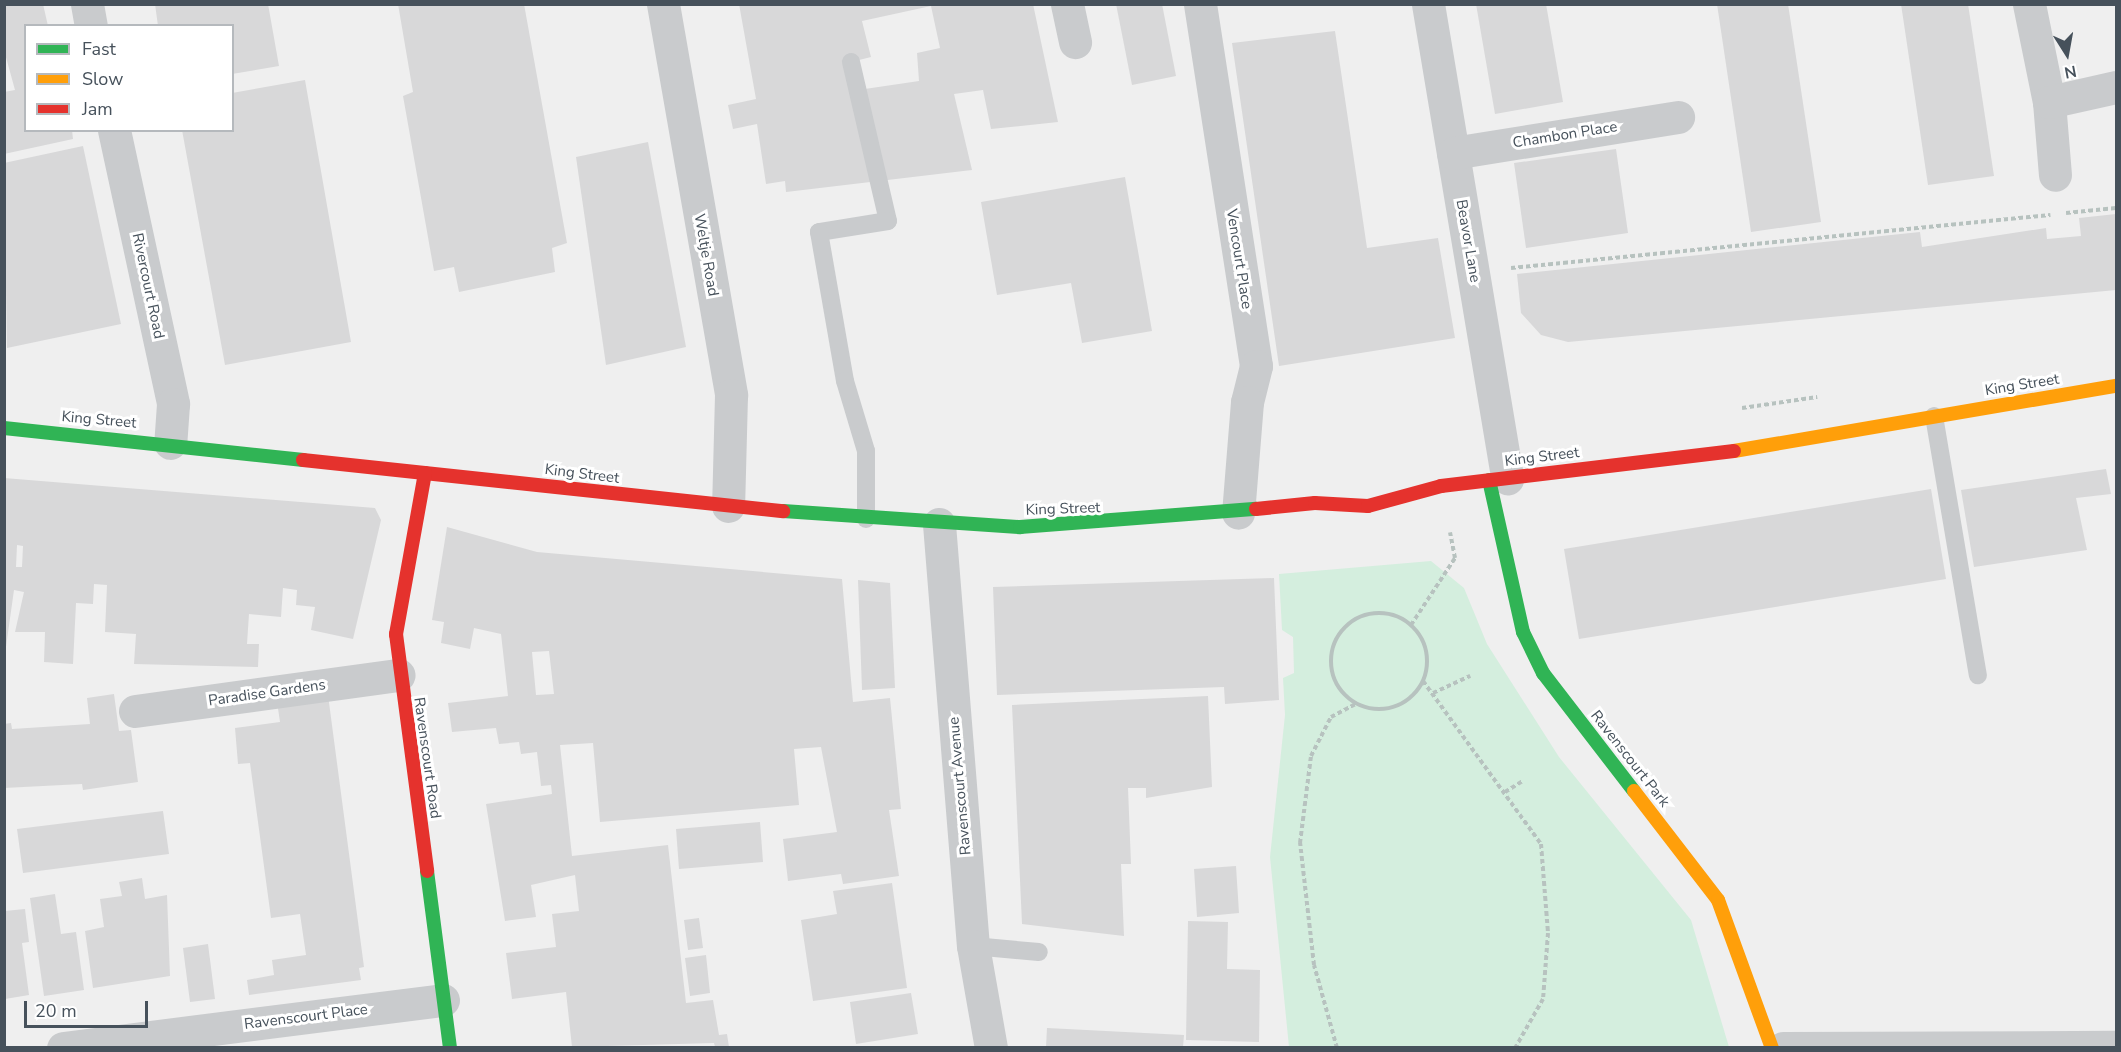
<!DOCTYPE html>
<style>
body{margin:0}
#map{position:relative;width:2121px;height:1052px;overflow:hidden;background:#efefef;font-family:"Nunito Sans",sans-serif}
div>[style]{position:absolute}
.green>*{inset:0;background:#d4eede}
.building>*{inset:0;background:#d8d8d9}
.path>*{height:4px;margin-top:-2px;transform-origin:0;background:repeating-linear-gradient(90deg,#b7c2bf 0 4.5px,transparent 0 7.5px)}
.path>.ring{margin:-2px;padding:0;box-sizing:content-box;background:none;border:4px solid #b7c2bf;border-radius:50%}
.lane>*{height:18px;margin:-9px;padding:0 9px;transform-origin:9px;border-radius:9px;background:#c9cbcd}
.street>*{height:33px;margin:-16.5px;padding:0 16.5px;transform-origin:16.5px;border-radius:16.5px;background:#c9cbcd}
.fast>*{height:14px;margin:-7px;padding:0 7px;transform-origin:7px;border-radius:7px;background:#30b455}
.slow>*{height:14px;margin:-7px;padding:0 7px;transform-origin:7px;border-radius:7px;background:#ff9f0a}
.jam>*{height:14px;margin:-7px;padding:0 7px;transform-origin:7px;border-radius:7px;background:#e5322d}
span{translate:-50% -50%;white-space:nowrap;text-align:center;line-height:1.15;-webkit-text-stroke:6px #fff;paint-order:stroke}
.street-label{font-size:15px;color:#46515b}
.frame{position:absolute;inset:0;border:6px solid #46515b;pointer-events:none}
.legend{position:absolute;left:24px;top:24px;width:210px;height:108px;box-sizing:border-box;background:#fff;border:2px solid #b5b9bd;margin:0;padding:8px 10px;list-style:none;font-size:18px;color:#46515b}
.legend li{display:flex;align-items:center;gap:12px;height:30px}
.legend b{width:30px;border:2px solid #b5b9bd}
.north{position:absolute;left:2037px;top:24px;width:60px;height:60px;-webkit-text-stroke:4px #fff;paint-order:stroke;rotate:169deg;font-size:16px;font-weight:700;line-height:24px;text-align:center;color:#46515b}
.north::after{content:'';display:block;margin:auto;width:21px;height:27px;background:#46515b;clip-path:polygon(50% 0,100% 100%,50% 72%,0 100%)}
.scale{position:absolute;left:24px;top:1001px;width:124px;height:27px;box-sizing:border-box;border:3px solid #46515b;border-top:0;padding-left:8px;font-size:18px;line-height:21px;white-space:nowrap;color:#46515b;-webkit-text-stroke:4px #fff;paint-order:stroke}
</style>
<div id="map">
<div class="green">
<div style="clip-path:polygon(1431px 561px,1464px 588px,1487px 644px,1559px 757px,1691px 920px,1729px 1047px,1289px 1047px,1270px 857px,1285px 715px,1283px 678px,1294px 673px,1293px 637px,1282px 630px,1279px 574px)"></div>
</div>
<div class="building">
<div style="clip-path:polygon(4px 4px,43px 4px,48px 26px,26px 26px,26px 130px,72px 130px,73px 139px,4px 154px,4px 92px,15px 90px,4px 50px)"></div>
<div style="clip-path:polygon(155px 4px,268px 4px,279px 66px,232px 74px,232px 26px,158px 26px)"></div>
<div style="clip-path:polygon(398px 4px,524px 4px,567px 243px,552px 248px,555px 272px,459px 292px,454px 267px,434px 271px,403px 96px,413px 92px)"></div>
<div style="clip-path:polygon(evenodd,739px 4px,1033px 4px,1058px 122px,991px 129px,983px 90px,954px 94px,972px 170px,786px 192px,785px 181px,766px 184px,757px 124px,733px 129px,728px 105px,756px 99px,739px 4px,931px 6px,940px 48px,917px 53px,919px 81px,858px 90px,851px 62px,871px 57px,862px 21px,931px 6px)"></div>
<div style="clip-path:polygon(1116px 4px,1162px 4px,1176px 76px,1132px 85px)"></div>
<div style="clip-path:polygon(1476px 4px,1546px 4px,1563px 102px,1495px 114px)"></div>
<div style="clip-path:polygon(1717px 4px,1788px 4px,1821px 222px,1751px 232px)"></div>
<div style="clip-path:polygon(1901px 4px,1968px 4px,1994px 176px,1928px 185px)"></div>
<div style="clip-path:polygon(1335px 31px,1367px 248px,1438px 238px,1455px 338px,1279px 366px,1232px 43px)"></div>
<div style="clip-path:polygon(305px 80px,351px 342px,225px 365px,182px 130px,232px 130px,232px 93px)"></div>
<div style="clip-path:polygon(648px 142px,686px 347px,606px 365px,576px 157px)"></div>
<div style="clip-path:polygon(83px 146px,121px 324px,7px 348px,4px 163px)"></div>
<div style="clip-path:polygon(1616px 149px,1628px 233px,1526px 248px,1514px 163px)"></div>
<div style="clip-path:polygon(1125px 177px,1152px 331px,1082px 343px,1071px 283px,997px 295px,981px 202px)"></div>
<div style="clip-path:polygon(2116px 214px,2116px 290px,1568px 342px,1541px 335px,1521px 313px,1517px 274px,1920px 232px,1922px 247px,2046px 228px,2047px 239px,2081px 236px,2079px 218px)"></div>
<div style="clip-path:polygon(2106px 469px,2111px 494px,2076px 498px,2087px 550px,1974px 567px,1961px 490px)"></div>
<div style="clip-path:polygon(evenodd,4px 478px,375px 508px,381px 520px,353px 639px,311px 630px,315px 607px,296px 605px,297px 590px,283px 588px,281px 617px,249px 614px,247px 644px,259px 644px,258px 667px,134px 664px,136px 634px,105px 632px,107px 585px,94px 584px,93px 604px,76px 603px,73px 664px,44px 662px,45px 632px,15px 632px,24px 592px,14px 590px,4px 661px,4px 478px,17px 545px,23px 546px,22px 567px,16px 567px,17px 545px)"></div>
<div style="clip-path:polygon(1931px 489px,1946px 579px,1579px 639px,1564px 549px)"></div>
<div style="clip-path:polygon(evenodd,447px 527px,537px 552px,842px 579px,853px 702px,890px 698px,901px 809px,889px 810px,899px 876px,843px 884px,841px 874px,788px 881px,783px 839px,837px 832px,821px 747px,794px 749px,799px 805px,600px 822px,593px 743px,560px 745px,572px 856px,668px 845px,686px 1003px,713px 1000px,719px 1035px,727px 1034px,729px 1047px,715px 1047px,714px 1043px,572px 1047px,566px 992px,512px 999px,506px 953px,556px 947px,552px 914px,579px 911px,575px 875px,531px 885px,536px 917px,505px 921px,486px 804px,552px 794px,551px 785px,541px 786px,537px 752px,521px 754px,519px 742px,499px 744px,496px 728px,452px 732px,448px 703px,508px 696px,501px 634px,474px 628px,470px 649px,441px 643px,444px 622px,432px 620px,447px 527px,549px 651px,554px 694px,536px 695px,532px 652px,549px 651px)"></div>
<div style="clip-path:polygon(1274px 578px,1279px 700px,1225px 704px,1224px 687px,997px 695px,993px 587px)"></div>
<div style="clip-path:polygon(858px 580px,890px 583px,895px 688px,862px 690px)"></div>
<div style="clip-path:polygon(114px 694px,119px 731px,131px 730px,138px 782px,83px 790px,82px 784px,4px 788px,4px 724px,11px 723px,12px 729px,90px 724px,87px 698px)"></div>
<div style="clip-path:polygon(328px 695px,364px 967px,359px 968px,361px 980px,249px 995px,247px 980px,274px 975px,272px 960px,306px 955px,300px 914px,271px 918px,250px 763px,238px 764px,235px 728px,280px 722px,277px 702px)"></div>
<div style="clip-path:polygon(1208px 696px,1212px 787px,1146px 798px,1146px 788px,1128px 788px,1131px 864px,1121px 864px,1124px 936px,1022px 924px,1012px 705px)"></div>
<div style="clip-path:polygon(163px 811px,169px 854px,23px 873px,17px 829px)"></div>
<div style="clip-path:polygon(760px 822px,763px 862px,679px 869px,676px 829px)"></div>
<div style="clip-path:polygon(1236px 866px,1239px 913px,1197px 917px,1194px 869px)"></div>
<div style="clip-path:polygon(142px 878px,145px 899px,167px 895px,170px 976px,93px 988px,85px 931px,104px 927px,100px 899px,122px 896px,119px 882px)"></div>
<div style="clip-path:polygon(892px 883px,907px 988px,813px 1001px,801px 920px,837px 914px,833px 891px)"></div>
<div style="clip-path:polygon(55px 894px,61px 934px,76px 932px,84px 990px,44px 996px,30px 898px)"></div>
<div style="clip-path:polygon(25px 909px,29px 942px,22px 943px,29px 995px,5px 999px,5px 911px)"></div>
<div style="clip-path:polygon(699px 918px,703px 948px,688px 950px,684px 920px)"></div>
<div style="clip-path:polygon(1188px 921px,1228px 922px,1227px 969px,1260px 970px,1259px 1042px,1186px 1040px)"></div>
<div style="clip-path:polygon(208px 944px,215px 999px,190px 1002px,183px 948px)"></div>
<div style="clip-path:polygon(706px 955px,710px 993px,690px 996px,685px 958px)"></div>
<div style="clip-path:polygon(911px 993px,918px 1034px,856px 1044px,850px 1002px)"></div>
<div style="clip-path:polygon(1047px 1028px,1184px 1035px,1183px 1047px,1046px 1047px)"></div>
</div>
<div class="path">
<div style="left:2066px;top:213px;width:50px;rotate:-5.7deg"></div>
<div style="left:1511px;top:268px;width:542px;rotate:-5.62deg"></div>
<div style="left:1742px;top:408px;width:76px;rotate:-8.3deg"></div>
<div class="ring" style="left:1331px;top:613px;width:92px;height:92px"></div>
<div style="left:1411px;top:625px;width:80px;rotate:-56.7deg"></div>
<div style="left:1455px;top:558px;width:26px;rotate:-101deg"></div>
<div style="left:1423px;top:681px;width:201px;rotate:54.1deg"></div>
<div style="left:1541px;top:844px;width:89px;rotate:85.5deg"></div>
<div style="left:1548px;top:933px;width:66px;rotate:94.3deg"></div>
<div style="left:1543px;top:999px;width:56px;rotate:119.7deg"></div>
<div style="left:1433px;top:693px;width:41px;rotate:-24.7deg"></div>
<div style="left:1505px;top:792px;width:22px;rotate:-32deg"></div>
<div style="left:1337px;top:1048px;width:86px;rotate:-105.5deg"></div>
<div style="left:1314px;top:965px;width:123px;rotate:-96.5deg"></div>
<div style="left:1300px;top:843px;width:88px;rotate:-82.8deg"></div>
<div style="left:1311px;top:756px;width:44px;rotate:-62.9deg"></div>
<div style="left:1331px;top:717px;width:30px;rotate:-28deg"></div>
</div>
<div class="lane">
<div style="left:851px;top:62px;width:163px;rotate:76.9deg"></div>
<div style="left:888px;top:221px;width:70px;rotate:170.9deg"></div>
<div style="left:819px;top:232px;width:151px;rotate:80.1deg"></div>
<div style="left:845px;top:381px;width:73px;rotate:73.3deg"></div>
<div style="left:866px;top:451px;width:68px;rotate:90deg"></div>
<div style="left:1934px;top:416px;width:263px;rotate:80.4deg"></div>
<div style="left:973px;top:946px;width:66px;rotate:5.2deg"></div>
</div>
<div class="street">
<div style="left:87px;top:4px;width:22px;rotate:80deg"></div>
<div style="left:663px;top:4px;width:397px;rotate:80.1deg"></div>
<div style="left:731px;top:395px;width:111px;rotate:91.5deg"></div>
<div style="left:1067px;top:4px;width:39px;rotate:78deg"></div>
<div style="left:1200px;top:4px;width:366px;rotate:81.2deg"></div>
<div style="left:1256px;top:366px;width:37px;rotate:104deg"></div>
<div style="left:1247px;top:402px;width:111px;rotate:94.6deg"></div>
<div style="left:1428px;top:4px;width:481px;rotate:80.5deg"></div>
<div style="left:2029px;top:4px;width:100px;rotate:78.5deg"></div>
<div style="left:2049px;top:102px;width:73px;rotate:85.3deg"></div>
<div style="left:2049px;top:102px;width:69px;rotate:-12.6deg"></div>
<div style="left:114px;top:130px;width:280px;rotate:77.8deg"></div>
<div style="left:173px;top:404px;width:39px;rotate:94deg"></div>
<div style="left:1453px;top:153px;width:228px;rotate:-9.1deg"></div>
<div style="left:939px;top:524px;width:423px;rotate:85.4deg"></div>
<div style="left:973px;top:946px;width:104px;rotate:80deg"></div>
<div style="left:135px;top:711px;width:266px;rotate:-7.8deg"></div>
<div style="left:63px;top:1048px;width:383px;rotate:-7.2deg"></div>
<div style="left:1783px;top:1048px;width:333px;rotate:-0.2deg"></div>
</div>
<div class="fast">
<div style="left:4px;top:428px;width:301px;rotate:6.1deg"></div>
<div style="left:1489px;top:480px;width:156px;rotate:77.4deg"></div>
<div style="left:1523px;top:632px;width:46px;rotate:64deg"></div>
<div style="left:1543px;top:673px;width:149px;rotate:52.4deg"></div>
<div style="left:783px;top:511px;width:238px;rotate:3.9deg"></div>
<div style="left:1020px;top:527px;width:237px;rotate:-4.4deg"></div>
<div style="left:427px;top:871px;width:178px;rotate:82.6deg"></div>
</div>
<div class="slow">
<div style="left:1734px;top:451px;width:387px;rotate:-9.7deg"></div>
<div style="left:1634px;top:791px;width:138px;rotate:52.4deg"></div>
<div style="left:1718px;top:900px;width:158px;rotate:70deg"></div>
</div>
<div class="jam">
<div style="left:303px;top:460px;width:483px;rotate:6.1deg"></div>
<div style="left:425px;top:473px;width:164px;rotate:100.2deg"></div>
<div style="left:396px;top:634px;width:239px;rotate:82.5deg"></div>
<div style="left:1256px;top:509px;width:59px;rotate:-5.8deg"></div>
<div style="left:1315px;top:503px;width:53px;rotate:3.2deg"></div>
<div style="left:1368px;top:506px;width:76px;rotate:-15.3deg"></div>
<div style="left:1441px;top:486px;width:295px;rotate:-6.8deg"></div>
</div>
<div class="street-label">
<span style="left:1565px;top:135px;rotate:-9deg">Chambon Place</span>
<span style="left:1468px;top:241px;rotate:80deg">Beavor Lane</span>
<span style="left:706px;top:255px;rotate:80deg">Weltje Road</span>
<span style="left:1239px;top:259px;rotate:81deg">Vencourt Place</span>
<span style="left:148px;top:286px;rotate:78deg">Rivercourt Road</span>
<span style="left:2022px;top:385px;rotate:-9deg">King Street</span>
<span style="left:99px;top:420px;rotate:5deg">King Street</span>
<span style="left:1542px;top:457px;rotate:-7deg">King Street</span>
<span style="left:582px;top:474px;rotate:7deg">King Street</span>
<span style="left:1063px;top:509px;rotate:-2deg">King Street</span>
<span style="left:267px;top:693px;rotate:-8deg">Paradise Gardens</span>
<span style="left:427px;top:758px;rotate:82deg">Ravenscourt Road</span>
<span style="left:1630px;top:759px;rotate:52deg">Ravenscourt Park</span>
<span style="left:960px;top:786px;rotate:-95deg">Ravenscourt Avenue</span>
<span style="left:306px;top:1017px;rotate:-7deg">Ravenscourt Place</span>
</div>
<div class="frame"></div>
<ul class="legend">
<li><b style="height:8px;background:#30b455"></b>Fast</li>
<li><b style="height:8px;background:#ff9f0a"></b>Slow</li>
<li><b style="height:8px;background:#e5322d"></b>Jam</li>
</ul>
<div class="north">N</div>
<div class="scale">20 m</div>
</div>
